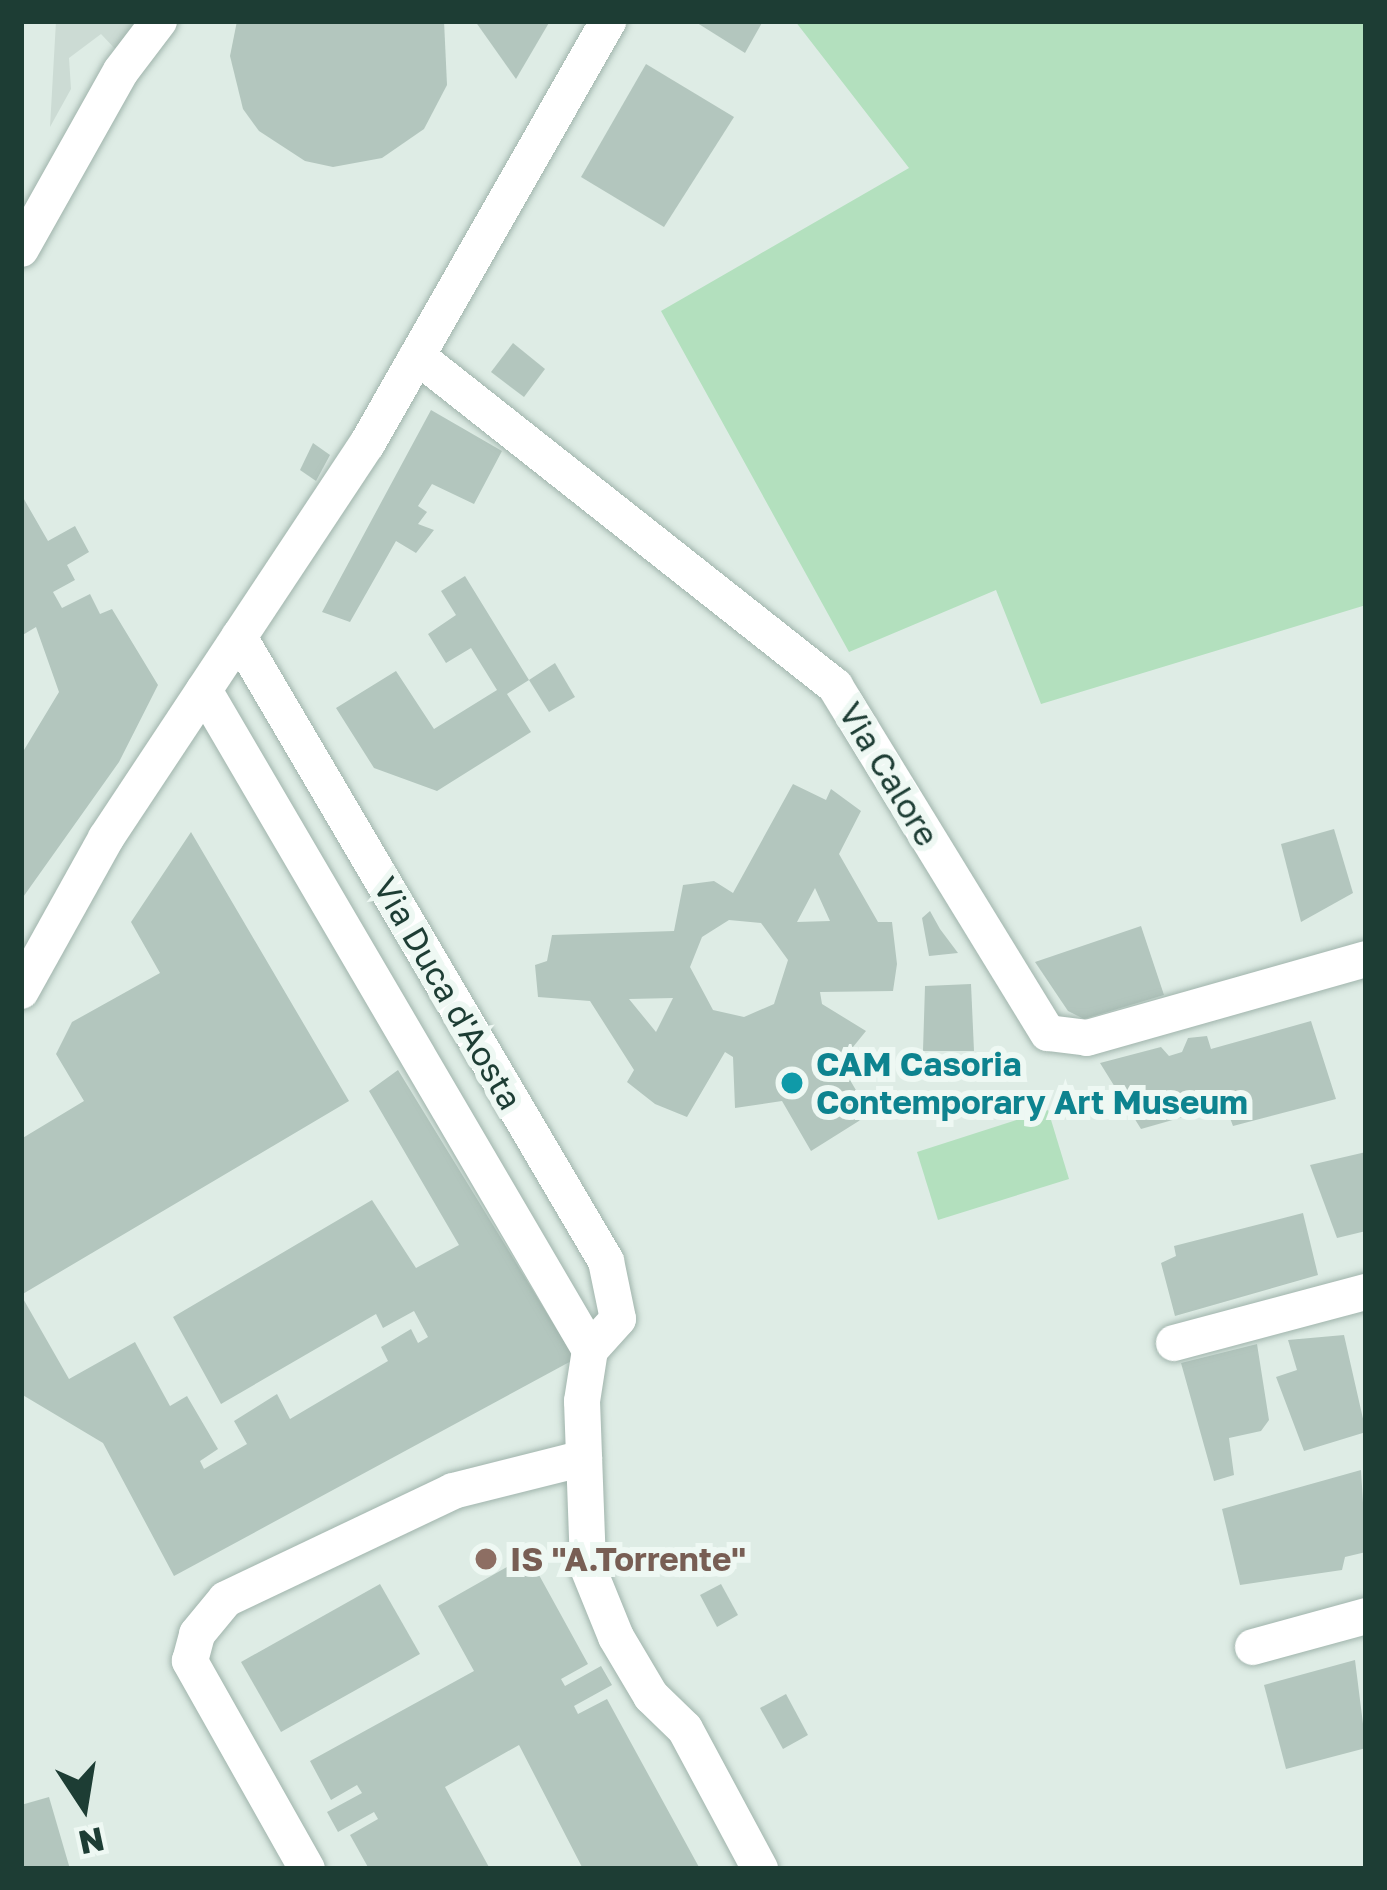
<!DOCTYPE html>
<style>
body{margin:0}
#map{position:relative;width:1387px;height:1890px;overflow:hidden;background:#deece5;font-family:"Golos Text",sans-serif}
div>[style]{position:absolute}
.built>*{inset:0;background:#ccdbd4}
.green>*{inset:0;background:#b3e0be}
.building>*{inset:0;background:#b3c6be}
.roads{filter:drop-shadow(0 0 3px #a0b4ac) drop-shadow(0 0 3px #a0b4ac)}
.minor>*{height:36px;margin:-18px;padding:0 18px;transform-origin:18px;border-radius:18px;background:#fff}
.dots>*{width:33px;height:33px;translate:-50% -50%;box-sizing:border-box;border:6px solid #eef8f3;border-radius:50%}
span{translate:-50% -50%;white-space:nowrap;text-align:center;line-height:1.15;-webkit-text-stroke:12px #eef8f3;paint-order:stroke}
.street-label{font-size:33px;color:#1d3d34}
.culture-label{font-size:33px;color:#0d838f;font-weight:700}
.left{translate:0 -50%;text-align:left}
.education-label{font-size:33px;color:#785e54;font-weight:700}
.frame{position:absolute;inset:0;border:24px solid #1d3d34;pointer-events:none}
.north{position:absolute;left:24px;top:1746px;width:120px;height:120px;-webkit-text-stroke:9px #eef8f3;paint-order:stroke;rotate:168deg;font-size:33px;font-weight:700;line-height:48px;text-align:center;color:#1d3d34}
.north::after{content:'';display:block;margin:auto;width:42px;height:54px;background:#1d3d34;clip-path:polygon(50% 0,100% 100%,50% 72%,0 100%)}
</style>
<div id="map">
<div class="built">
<div style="clip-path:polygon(56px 21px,166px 21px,136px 71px,101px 34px,69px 58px,71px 89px,50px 127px)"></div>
</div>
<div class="green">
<div style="clip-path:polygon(795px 21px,1366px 21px,1366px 605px,1041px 704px,996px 590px,849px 652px,661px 311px,909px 168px)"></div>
<div style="clip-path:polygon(1048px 1110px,1069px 1179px,938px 1220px,917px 1152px)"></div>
</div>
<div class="building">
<div style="clip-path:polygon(237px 21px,444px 21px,447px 85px,424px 129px,382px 158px,333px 167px,305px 161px,259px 131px,243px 109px,230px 56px)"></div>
<div style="clip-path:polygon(475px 21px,550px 21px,516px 79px)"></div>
<div style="clip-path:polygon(694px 21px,763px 21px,745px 53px)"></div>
<div style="clip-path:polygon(646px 64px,734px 117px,664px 227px,581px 177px)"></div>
<div style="clip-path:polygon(513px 343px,545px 369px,524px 397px,491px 372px)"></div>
<div style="clip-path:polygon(431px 410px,502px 451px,474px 504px,432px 484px,418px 506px,427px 512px,418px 524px,434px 530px,416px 553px,396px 541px,350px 622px,322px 612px)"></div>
<div style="clip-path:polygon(313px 443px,330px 455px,316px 481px,300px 470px)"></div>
<div style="clip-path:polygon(21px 494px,48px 541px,75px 526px,89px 552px,67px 565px,75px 580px,53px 592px,62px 608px,90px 594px,100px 614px,112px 609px,158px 685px,119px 762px,21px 900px,21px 755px,59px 692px,36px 627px,21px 636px)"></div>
<div style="clip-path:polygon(465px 576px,529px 680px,507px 694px,531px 732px,437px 791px,374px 768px,336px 708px,396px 671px,434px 729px,497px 690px,471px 648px,446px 663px,428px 634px,456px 615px,441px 591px)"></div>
<div style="clip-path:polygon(555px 663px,575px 697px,549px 712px,529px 680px)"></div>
<div style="clip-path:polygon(evenodd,793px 784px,826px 800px,831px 789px,861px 811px,839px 854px,878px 922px,892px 922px,897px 964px,893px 991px,820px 992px,822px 1004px,866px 1031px,840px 1063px,870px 1114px,811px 1151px,782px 1101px,735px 1108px,733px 1057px,725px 1052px,687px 1117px,655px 1104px,627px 1082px,634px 1070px,590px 1001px,538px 997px,535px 965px,547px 961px,552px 935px,674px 931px,683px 885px,714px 881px,733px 893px,793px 784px,815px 888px,830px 921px,797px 922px,815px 888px,793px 784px,729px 920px,761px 923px,788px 960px,774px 1004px,744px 1017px,713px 1010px,690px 967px,702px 937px,729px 920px,793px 784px,673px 998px,656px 1032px,629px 999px,673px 998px)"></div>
<div style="clip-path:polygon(1334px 829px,1353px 893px,1301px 922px,1281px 844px)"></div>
<div style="clip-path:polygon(191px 832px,349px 1101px,21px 1295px,69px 1379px,135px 1342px,170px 1406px,187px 1396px,218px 1449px,200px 1461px,204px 1469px,247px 1444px,234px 1421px,277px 1394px,290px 1419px,388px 1361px,381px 1347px,411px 1329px,418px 1343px,428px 1337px,414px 1311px,383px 1328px,376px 1314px,221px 1404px,173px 1317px,372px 1200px,416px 1268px,459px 1245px,369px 1091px,398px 1070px,575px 1359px,174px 1576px,103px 1443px,21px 1394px,21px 1139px,84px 1101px,56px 1054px,72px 1022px,160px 973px,131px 922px)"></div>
<div style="clip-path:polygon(930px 911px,940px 929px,958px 953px,929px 956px,922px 918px)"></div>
<div style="clip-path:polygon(1141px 926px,1164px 995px,1084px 1019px,1068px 1011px,1035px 962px)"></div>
<div style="clip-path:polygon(971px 984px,974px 1051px,923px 1051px,925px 986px)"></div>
<div style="clip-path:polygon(1311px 1021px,1336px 1099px,1233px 1126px,1225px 1105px,1141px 1129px,1100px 1063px,1161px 1047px,1169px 1056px,1182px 1052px,1188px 1038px,1207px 1036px,1211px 1049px)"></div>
<div style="clip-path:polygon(1366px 1152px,1366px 1231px,1337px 1238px,1310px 1165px)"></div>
<div style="clip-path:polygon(1303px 1213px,1318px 1275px,1175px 1316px,1161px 1263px,1176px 1256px,1174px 1246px)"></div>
<div style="clip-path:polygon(1344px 1335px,1366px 1432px,1304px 1451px,1276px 1377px,1297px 1370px,1288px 1340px)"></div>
<div style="clip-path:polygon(1257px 1344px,1269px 1420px,1261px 1431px,1229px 1438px,1234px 1475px,1214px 1481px,1181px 1363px)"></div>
<div style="clip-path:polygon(1361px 1470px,1366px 1552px,1345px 1557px,1342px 1570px,1240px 1585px,1222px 1509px)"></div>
<div style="clip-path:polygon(528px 1555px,588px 1664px,561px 1679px,565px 1686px,601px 1666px,612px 1685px,574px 1706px,578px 1714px,607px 1699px,700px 1869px,583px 1869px,519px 1745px,445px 1787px,490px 1869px,369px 1869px,350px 1835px,378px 1819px,374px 1812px,338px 1832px,327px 1812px,362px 1793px,357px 1785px,331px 1800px,310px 1761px,474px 1671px,438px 1606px)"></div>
<div style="clip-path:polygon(380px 1584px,420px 1654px,281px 1732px,241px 1662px)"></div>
<div style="clip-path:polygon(721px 1584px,738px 1615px,717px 1627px,700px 1595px)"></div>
<div style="clip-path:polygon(1355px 1660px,1366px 1748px,1286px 1769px,1264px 1685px)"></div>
<div style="clip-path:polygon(786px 1694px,808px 1735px,783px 1749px,760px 1708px)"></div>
<div style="clip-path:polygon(49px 1797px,70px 1869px,21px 1869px,21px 1805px)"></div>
</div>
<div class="roads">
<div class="minor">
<div style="left:21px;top:249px;width:204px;rotate:-60.7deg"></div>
<div style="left:121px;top:71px;width:63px;rotate:-52.8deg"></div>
<div style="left:417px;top:356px;width:533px;rotate:38.29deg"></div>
<div style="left:835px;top:686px;width:407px;rotate:58.5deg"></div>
<div style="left:1048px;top:1033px;width:39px;rotate:7deg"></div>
<div style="left:1087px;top:1038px;width:290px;rotate:-15.8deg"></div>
<div style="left:239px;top:637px;width:724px;rotate:59.54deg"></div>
<div style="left:606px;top:1261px;width:59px;rotate:78.3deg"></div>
<div style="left:618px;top:1319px;width:42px;rotate:132.1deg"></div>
<div style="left:204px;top:690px;width:765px;rotate:59.68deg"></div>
<div style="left:590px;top:1350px;width:52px;rotate:98.9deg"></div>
<div style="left:582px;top:1401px;width:167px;rotate:87.9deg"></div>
<div style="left:588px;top:1568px;width:74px;rotate:67.9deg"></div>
<div style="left:616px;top:1637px;width:69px;rotate:59.3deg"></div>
<div style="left:651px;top:1696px;width:47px;rotate:44.1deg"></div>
<div style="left:685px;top:1729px;width:159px;rotate:61.8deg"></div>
<div style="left:21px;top:991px;width:175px;rotate:-60.9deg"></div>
<div style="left:106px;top:838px;width:473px;rotate:-56.5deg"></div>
<div style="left:367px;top:444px;width:487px;rotate:-60.3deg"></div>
<div style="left:1174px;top:1343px;width:199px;rotate:-14.9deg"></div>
<div style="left:1253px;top:1647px;width:117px;rotate:-15.3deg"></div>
<div style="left:307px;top:1869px;width:239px;rotate:-119.4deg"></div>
<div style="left:190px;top:1661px;width:28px;rotate:-75deg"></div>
<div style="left:197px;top:1634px;width:45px;rotate:-50.4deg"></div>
<div style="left:226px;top:1599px;width:251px;rotate:-25.4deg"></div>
<div style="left:453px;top:1491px;width:135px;rotate:-14.1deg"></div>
</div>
</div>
<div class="dots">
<div style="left:792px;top:1083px;background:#0f9aa8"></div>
<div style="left:486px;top:1559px;background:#8d6e63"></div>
</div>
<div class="street-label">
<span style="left:889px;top:774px;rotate:59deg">Via Calore</span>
<span style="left:448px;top:993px;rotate:60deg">Via Duca d'Aosta</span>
</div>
<div class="culture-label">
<span class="left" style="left:816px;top:1083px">CAM Casoria<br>Contemporary Art Museum</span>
</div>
<div class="education-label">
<span class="left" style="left:510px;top:1559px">IS "A.Torrente"</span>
</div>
<div class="frame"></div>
<div class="north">N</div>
</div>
